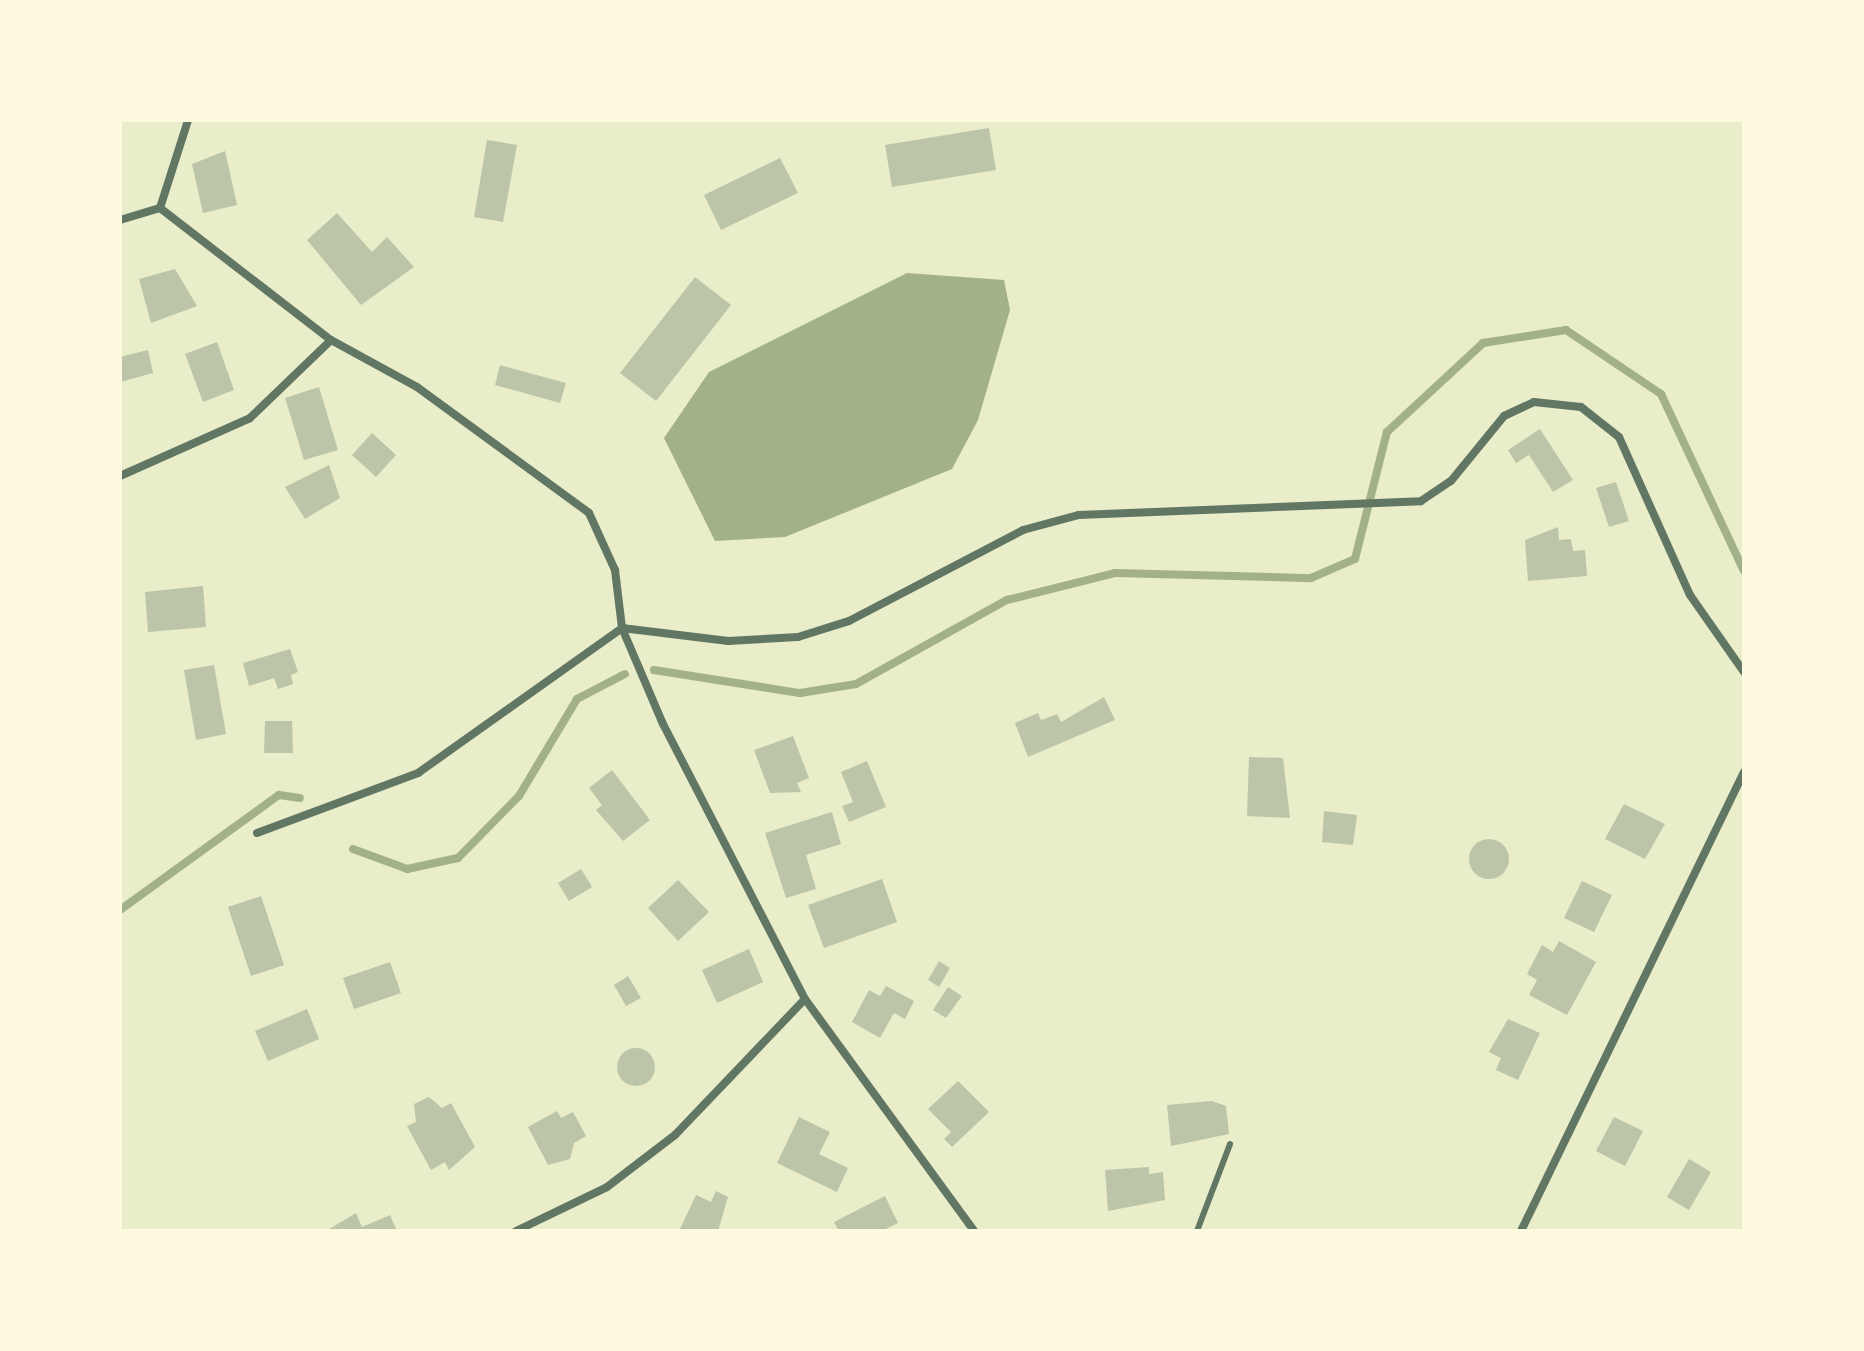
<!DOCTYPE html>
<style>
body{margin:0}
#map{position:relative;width:1864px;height:1351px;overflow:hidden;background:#e9edc9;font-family:"Roboto Condensed",sans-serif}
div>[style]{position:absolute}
.water>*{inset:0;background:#a3b18a}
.stream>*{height:8px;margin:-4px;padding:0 4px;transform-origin:4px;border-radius:4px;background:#a3b18a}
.building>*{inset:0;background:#bcc5a7}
.round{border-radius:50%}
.service>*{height:6px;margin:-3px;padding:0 3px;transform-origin:3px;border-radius:3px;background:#617663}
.minor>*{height:8px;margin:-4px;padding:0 4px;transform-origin:4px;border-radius:4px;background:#617663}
span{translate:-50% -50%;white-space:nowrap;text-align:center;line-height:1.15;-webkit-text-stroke:7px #fefae0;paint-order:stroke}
.frame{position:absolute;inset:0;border:122px solid #fefae0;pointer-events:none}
</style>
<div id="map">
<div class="water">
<div style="clip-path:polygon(907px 273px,1004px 280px,1010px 310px,978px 420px,952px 469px,785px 537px,715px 541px,664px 438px,709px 372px)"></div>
</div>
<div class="stream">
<div style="left:654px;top:670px;width:148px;rotate:9deg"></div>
<div style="left:800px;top:693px;width:57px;rotate:-9.1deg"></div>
<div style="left:856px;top:684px;width:173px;rotate:-29.1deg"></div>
<div style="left:1007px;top:600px;width:111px;rotate:-14deg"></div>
<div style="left:1115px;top:573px;width:196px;rotate:1.5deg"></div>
<div style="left:1311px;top:578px;width:48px;rotate:-23.4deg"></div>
<div style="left:1355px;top:559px;width:131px;rotate:-75.9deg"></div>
<div style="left:1387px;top:432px;width:131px;rotate:-42.8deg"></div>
<div style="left:1483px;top:343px;width:84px;rotate:-8.9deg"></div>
<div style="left:1566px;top:330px;width:115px;rotate:34deg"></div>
<div style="left:1661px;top:394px;width:195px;rotate:64.9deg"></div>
<div style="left:353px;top:849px;width:58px;rotate:20.3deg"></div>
<div style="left:407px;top:869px;width:52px;rotate:-12.2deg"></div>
<div style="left:458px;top:858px;width:87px;rotate:-45.5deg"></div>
<div style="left:519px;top:796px;width:113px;rotate:-59.1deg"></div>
<div style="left:577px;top:699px;width:54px;rotate:-27.5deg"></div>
<div style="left:120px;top:910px;width:196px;rotate:-35.9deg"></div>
<div style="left:279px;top:795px;width:21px;rotate:8deg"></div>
</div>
<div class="building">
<div style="clip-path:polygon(989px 128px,996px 170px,892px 187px,885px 145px)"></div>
<div style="clip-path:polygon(487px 140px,517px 145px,503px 222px,474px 217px)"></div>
<div style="clip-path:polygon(225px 151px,237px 205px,203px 213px,192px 164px)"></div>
<div style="clip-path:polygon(780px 158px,798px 193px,721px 230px,704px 195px)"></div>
<div style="clip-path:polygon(337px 213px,372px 252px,387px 237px,414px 267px,361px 305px,307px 240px)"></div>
<div style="clip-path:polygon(175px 269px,197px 306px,151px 323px,139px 279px)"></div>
<div style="clip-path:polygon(695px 277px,731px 305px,656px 401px,620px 373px)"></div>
<div style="clip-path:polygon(217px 342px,234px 390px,203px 402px,185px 354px)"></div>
<div style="clip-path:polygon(148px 350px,153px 373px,120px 382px,120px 357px)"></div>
<div style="clip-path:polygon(500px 365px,566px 383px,560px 403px,495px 385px)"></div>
<div style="clip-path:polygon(319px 387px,338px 450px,304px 460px,285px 398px)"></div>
<div style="clip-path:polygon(1540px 429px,1573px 480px,1553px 492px,1529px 455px,1516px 463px,1508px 450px)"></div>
<div style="clip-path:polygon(372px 433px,396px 455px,376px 477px,352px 455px)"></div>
<div style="clip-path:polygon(329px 465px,340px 498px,305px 519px,285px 487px)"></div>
<div style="clip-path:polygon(1616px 482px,1629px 521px,1609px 527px,1596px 488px)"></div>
<div style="clip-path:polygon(1558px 527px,1559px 540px,1571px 539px,1573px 551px,1585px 550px,1587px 576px,1528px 581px,1525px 540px)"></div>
<div style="clip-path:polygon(203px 586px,206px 627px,148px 632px,145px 592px)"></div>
<div style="clip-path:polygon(290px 649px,298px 672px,291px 675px,293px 684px,278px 689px,274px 678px,249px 686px,243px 663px)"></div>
<div style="clip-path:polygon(214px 665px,226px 734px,196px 740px,184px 670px)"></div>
<div style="clip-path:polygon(1104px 697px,1115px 720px,1028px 757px,1015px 723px,1038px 713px,1041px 720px,1057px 714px,1061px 722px)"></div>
<div style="clip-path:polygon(265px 721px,292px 721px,293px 753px,264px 753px)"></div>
<div style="clip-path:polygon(793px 736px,809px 778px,797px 783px,801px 792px,770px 793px,754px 750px)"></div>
<div style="clip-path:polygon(1249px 757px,1283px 758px,1290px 818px,1247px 816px)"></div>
<div style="clip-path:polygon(867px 761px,886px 807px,849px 822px,842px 806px,853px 802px,841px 772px)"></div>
<div style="clip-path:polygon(612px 770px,650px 820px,623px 841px,596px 810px,602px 805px,589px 788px)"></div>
<div style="clip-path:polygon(1624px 804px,1665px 824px,1645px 859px,1605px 839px)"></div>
<div style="clip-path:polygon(1324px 811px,1357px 815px,1353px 845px,1322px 842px)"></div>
<div style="clip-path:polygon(832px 812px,841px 844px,806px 855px,816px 889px,786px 898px,765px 833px)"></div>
<div class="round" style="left:1469px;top:839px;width:40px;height:40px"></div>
<div style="clip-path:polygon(581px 869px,592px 887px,569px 901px,558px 883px)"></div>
<div style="clip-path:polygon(882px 879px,897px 922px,824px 948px,808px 905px)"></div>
<div style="clip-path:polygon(678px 880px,709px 912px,678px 941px,648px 908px)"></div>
<div style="clip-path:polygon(1582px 881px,1612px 895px,1594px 932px,1564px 918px)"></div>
<div style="clip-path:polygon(261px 896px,284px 965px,251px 976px,228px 907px)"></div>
<div style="clip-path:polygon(1559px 941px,1596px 962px,1567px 1015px,1529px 995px,1537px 980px,1527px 974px,1542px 945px,1553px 952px)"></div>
<div style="clip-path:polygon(749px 949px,763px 982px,717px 1003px,702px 970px)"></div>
<div style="clip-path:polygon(939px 961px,950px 968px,939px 987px,928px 980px)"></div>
<div style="clip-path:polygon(390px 962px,401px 993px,354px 1009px,343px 978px)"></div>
<div style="clip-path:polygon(628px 976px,641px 998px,626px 1006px,614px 985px)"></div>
<div style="clip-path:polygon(886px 986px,914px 1001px,905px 1019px,894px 1013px,880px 1038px,852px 1022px,869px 990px,880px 996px)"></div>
<div style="clip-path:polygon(948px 987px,962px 996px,946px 1018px,933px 1010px)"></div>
<div style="clip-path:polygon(307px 1009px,319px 1039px,268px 1061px,255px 1031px)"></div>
<div style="clip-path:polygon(1508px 1019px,1540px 1033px,1518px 1080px,1496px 1070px,1501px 1058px,1489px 1052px)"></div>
<div class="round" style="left:617px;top:1048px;width:38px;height:38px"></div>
<div style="clip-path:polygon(958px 1081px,989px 1112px,952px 1147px,944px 1139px,951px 1132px,928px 1109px)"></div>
<div style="clip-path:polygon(429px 1097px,442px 1108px,451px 1103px,475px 1147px,449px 1170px,445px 1162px,431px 1170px,407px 1126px,416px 1122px,414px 1104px)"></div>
<div style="clip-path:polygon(1212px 1101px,1226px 1106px,1229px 1134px,1171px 1146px,1167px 1105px)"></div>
<div style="clip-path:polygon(557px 1111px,561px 1118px,573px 1112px,586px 1136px,574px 1143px,570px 1159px,548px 1165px,528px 1127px)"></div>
<div style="clip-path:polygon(799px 1117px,830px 1132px,819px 1154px,848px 1168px,837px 1192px,777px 1163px)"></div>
<div style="clip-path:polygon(1614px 1117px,1643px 1131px,1625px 1166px,1596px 1151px)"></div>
<div style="clip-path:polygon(1689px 1159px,1711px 1172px,1689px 1210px,1667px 1197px)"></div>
<div style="clip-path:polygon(1149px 1167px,1149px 1174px,1163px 1172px,1165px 1200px,1108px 1211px,1105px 1170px)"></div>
<div style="clip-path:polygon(716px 1191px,728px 1197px,718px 1231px,679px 1231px,696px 1195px,711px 1202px)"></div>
<div style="clip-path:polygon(885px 1196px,898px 1223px,882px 1231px,839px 1231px,834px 1222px)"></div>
<div style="clip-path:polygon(356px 1213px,362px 1227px,390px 1215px,397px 1231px,326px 1231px)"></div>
</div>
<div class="service">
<div style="left:1197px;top:1231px;width:93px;rotate:-69.2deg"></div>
</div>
<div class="minor">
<div style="left:160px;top:208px;width:216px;rotate:37.7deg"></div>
<div style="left:331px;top:340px;width:98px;rotate:28.7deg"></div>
<div style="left:417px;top:387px;width:213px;rotate:36.2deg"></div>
<div style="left:589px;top:513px;width:63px;rotate:65.5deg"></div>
<div style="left:615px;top:570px;width:58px;rotate:83.1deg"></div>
<div style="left:622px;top:628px;width:104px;rotate:66.9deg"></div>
<div style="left:663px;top:724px;width:309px;rotate:62.7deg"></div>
<div style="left:805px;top:999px;width:287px;rotate:53.9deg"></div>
<div style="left:160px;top:208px;width:92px;rotate:-72.3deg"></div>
<div style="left:120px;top:220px;width:42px;rotate:-16.7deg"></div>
<div style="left:120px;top:476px;width:142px;rotate:-24deg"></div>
<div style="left:250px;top:418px;width:112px;rotate:-43.9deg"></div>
<div style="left:257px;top:833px;width:172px;rotate:-20.4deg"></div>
<div style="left:418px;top:773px;width:250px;rotate:-35.4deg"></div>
<div style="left:622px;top:628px;width:107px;rotate:7deg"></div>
<div style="left:728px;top:641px;width:70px;rotate:-3.3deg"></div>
<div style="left:798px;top:637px;width:53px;rotate:-17.4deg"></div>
<div style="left:849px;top:621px;width:196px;rotate:-27.6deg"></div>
<div style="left:1023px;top:530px;width:58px;rotate:-15deg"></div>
<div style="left:1079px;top:515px;width:342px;rotate:-2.3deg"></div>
<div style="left:1421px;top:501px;width:36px;rotate:-34deg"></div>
<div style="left:1451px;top:481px;width:84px;rotate:-50.8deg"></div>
<div style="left:1504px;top:416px;width:33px;rotate:-25deg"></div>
<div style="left:1534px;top:402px;width:47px;rotate:6.1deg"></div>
<div style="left:1581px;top:407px;width:48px;rotate:38.3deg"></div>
<div style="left:1619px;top:437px;width:173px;rotate:65.8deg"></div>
<div style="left:1690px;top:595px;width:94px;rotate:55deg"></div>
<div style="left:516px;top:1231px;width:101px;rotate:-25.8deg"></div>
<div style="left:607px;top:1187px;width:86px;rotate:-37.4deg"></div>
<div style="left:675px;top:1135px;width:188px;rotate:-46.3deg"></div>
<div style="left:1521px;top:1231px;width:510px;rotate:-64.09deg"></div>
</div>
<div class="frame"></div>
</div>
